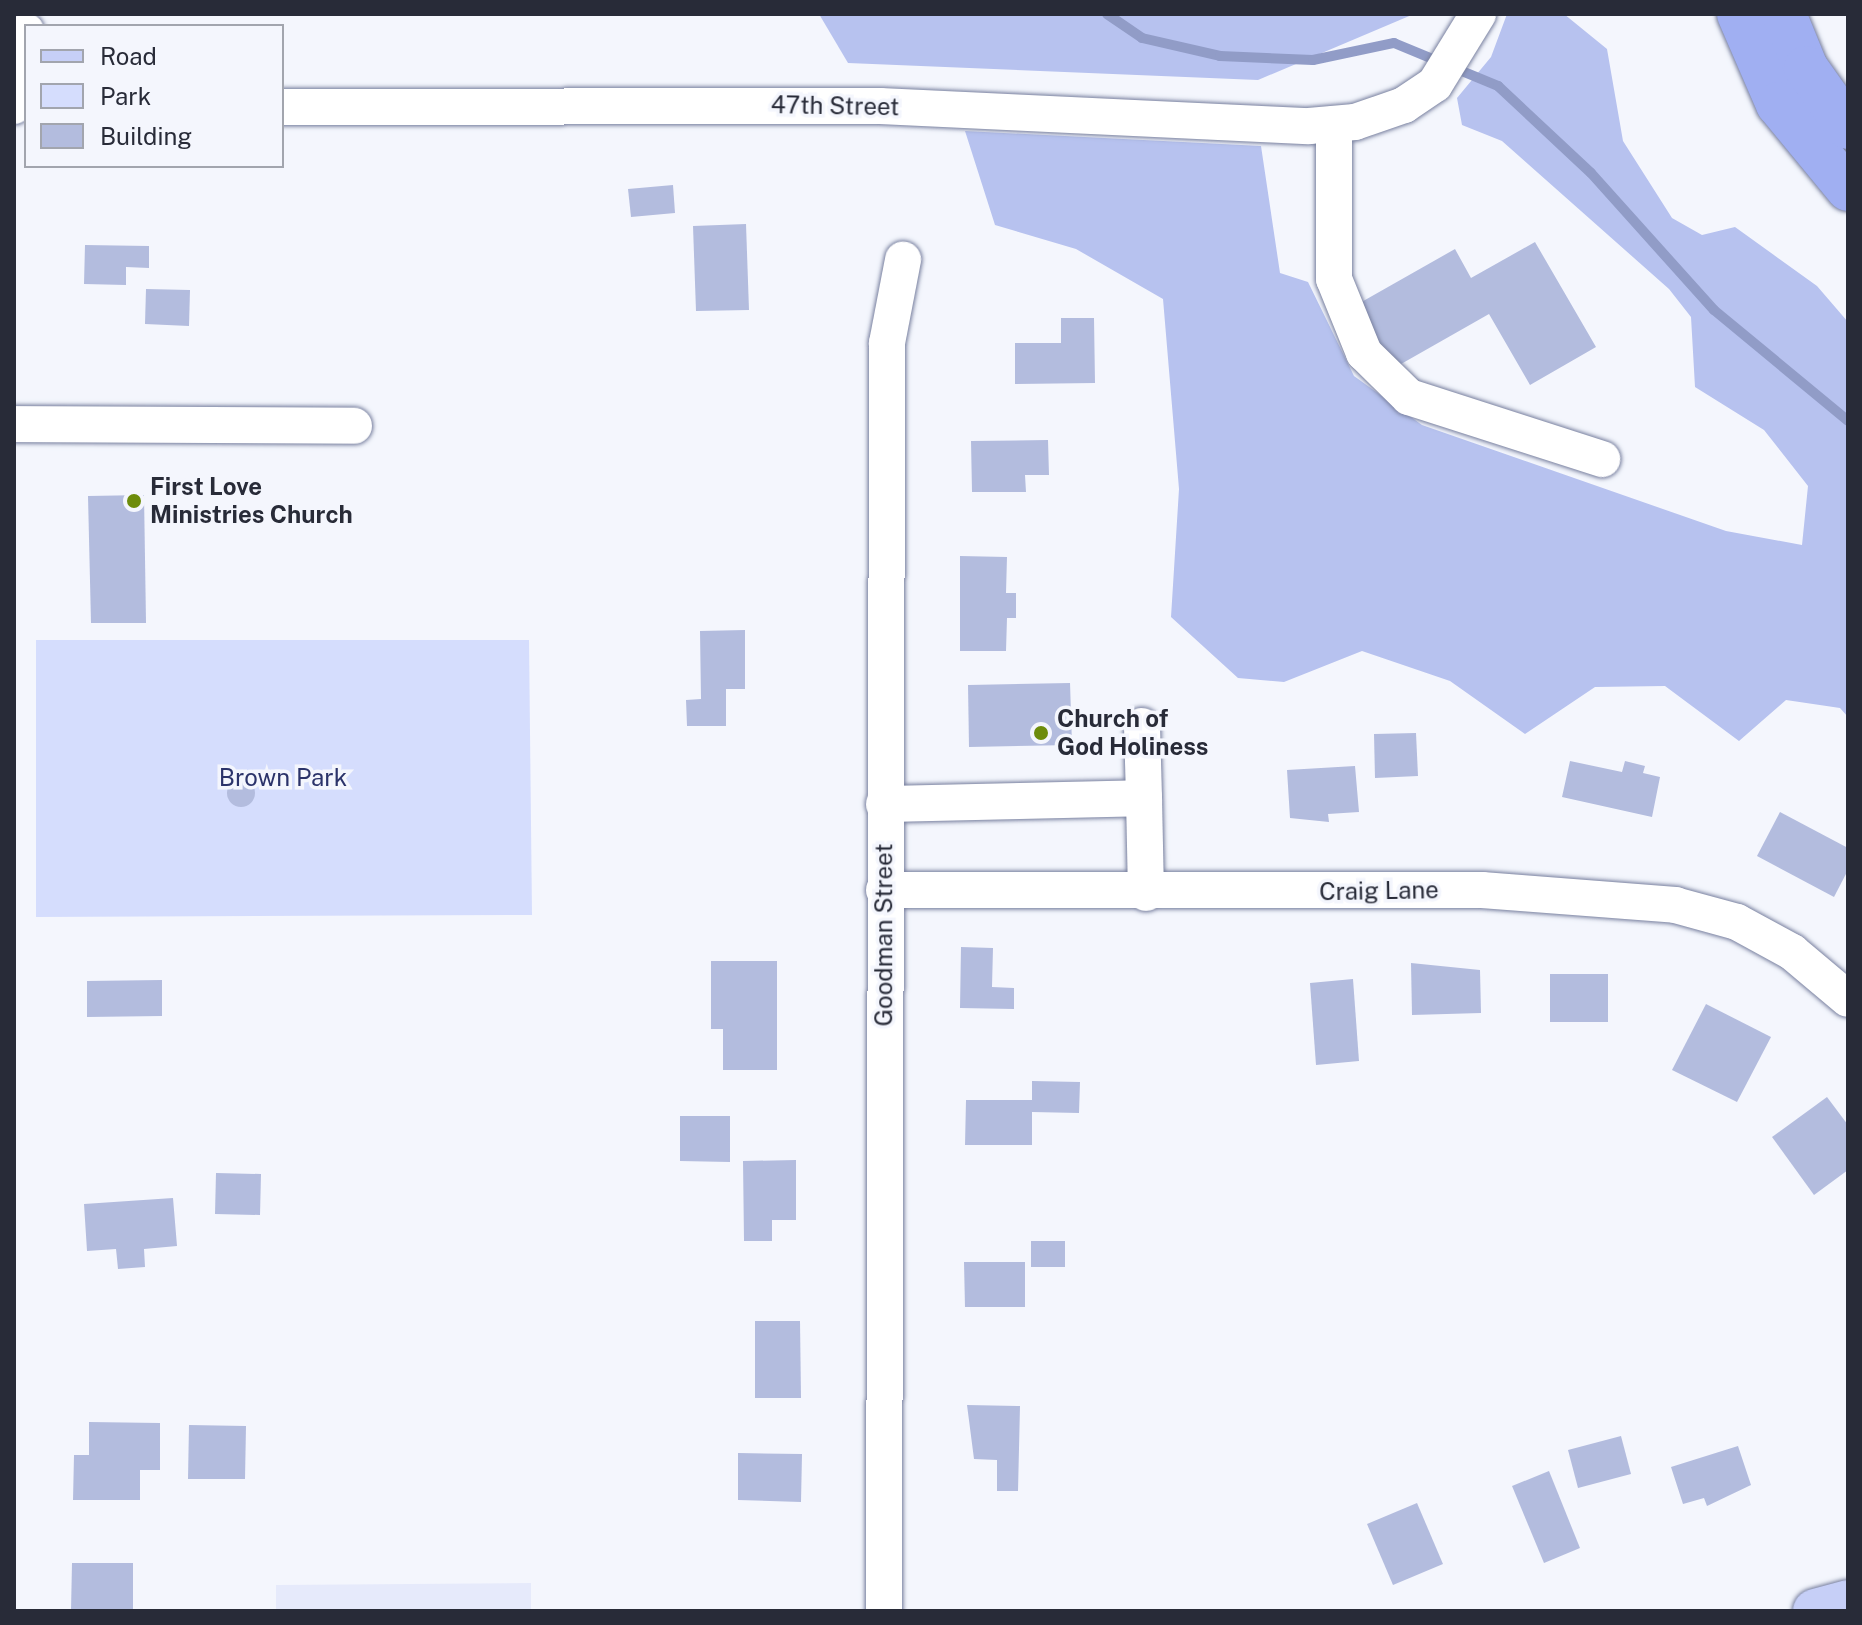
<!DOCTYPE html>
<style>
body{margin:0}
#map{position:relative;width:1862px;height:1625px;overflow:hidden;background:#f4f6fd;font-family:"Public Sans",sans-serif}
div>[style]{position:absolute}
.built>*{inset:0;background:#e6eafb}
.green>*{inset:0;background:#d5ddfd}
.forest>*{inset:0;background:#b7c2ef}
.stream>*{height:10px;margin:-5px;padding:0 5px;transform-origin:5px;border-radius:5px;background:#919cc7}
.building>*{inset:0;background:#b3bcde}
.round{border-radius:50%}
.roads{filter:drop-shadow(0 0 2px #78809f) drop-shadow(0 0 2px #78809f)}
.minor>*{height:36px;margin:-18px;padding:0 18px;transform-origin:18px;border-radius:18px;background:#fff}
.major>*{height:44px;margin:-22px;padding:0 22px;transform-origin:22px;border-radius:22px;background:#c6cff7}
.highway>*{height:44px;margin:-22px;padding:0 22px;transform-origin:22px;border-radius:22px;background:#a0aff2}
.dots>*{width:22px;height:22px;translate:-50% -50%;box-sizing:border-box;border:4px solid #f4f6fd;border-radius:50%}
span{translate:-50% -50%;white-space:nowrap;text-align:center;line-height:1.15;-webkit-text-stroke:7px #f4f6fd;paint-order:stroke}
.street-label{font-size:24px;color:#282b38}
.poi-label{font-size:24px;color:#282b38;font-weight:700}
.left{translate:0 -50%;text-align:left}
.park-label{font-size:24px;color:#2b336a}
.frame{position:absolute;inset:0;border:16px solid #282b38;pointer-events:none}
.legend{position:absolute;left:24px;top:24px;width:260px;height:144px;box-sizing:border-box;background:#f4f6fd;border:2px solid #a2a5ae;margin:0;padding:10px 14px;list-style:none;font-size:24px;color:#282b38}
.legend li{display:flex;align-items:center;gap:16px;height:40px}
.legend b{width:40px;border:2px solid #a2a5ae}
</style>
<div id="map">
<div class="built">
<div style="clip-path:polygon(531px 1583px,531px 1611px,276px 1611px,276px 1585px)"></div>
</div>
<div class="green">
<div style="clip-path:polygon(36px 640px,529px 640px,532px 915px,36px 917px)"></div>
</div>
<div class="forest">
<div style="clip-path:polygon(819px 14px,1414px 14px,1258px 80px,848px 63px)"></div>
<div style="clip-path:polygon(1507px 14px,1564px 14px,1607px 49px,1623px 141px,1672px 218px,1702px 235px,1735px 227px,1817px 286px,1848px 322px,1848px 717px,1840px 708px,1786px 700px,1739px 741px,1665px 686px,1595px 687px,1525px 734px,1450px 681px,1362px 651px,1284px 682px,1238px 678px,1171px 617px,1179px 489px,1163px 299px,1076px 249px,995px 225px,965px 131px,1261px 146px,1280px 273px,1308px 282px,1354px 376px,1422px 425px,1726px 531px,1802px 545px,1808px 486px,1764px 430px,1695px 387px,1691px 317px,1669px 289px,1502px 141px,1462px 125px,1457px 98px,1491px 57px)"></div>
</div>
<div class="stream">
<div style="left:1107px;top:14px;width:42px;rotate:34.4deg"></div>
<div style="left:1142px;top:38px;width:80px;rotate:13deg"></div>
<div style="left:1220px;top:56px;width:93px;rotate:2.5deg"></div>
<div style="left:1313px;top:60px;width:83px;rotate:-11.9deg"></div>
<div style="left:1394px;top:43px;width:113px;rotate:22.5deg"></div>
<div style="left:1498px;top:86px;width:127px;rotate:43.1deg"></div>
<div style="left:1591px;top:173px;width:184px;rotate:48.1deg"></div>
<div style="left:1714px;top:310px;width:174px;rotate:39.6deg"></div>
</div>
<div class="building">
<div style="clip-path:polygon(673px 185px,675px 213px,631px 217px,628px 189px)"></div>
<div style="clip-path:polygon(746px 224px,749px 310px,696px 311px,693px 226px)"></div>
<div style="clip-path:polygon(1535px 242px,1596px 347px,1530px 385px,1489px 314px,1394px 368px,1358px 304px,1455px 249px,1471px 278px)"></div>
<div style="clip-path:polygon(85px 245px,149px 246px,149px 268px,126px 267px,126px 285px,84px 284px)"></div>
<div style="clip-path:polygon(146px 289px,190px 290px,189px 326px,145px 324px)"></div>
<div style="clip-path:polygon(1061px 318px,1094px 318px,1095px 383px,1015px 384px,1015px 343px,1061px 343px)"></div>
<div style="clip-path:polygon(1048px 440px,1049px 475px,1025px 475px,1026px 492px,972px 492px,971px 441px)"></div>
<div style="clip-path:polygon(144px 495px,146px 623px,91px 623px,88px 496px)"></div>
<div style="clip-path:polygon(960px 556px,1007px 557px,1006px 593px,1016px 593px,1016px 618px,1007px 618px,1006px 651px,960px 651px)"></div>
<div style="clip-path:polygon(745px 630px,745px 689px,726px 689px,726px 726px,687px 726px,686px 700px,701px 699px,700px 631px)"></div>
<div style="clip-path:polygon(1070px 683px,1072px 745px,969px 747px,968px 685px)"></div>
<div style="clip-path:polygon(1416px 733px,1418px 776px,1375px 778px,1374px 734px)"></div>
<div style="clip-path:polygon(1570px 761px,1622px 772px,1625px 761px,1645px 766px,1643px 773px,1660px 777px,1652px 817px,1562px 797px)"></div>
<div style="clip-path:polygon(1355px 766px,1359px 812px,1328px 814px,1329px 822px,1290px 818px,1287px 770px)"></div>
<div class="round" style="left:227px;top:779px;width:28px;height:28px"></div>
<div style="clip-path:polygon(1780px 812px,1848px 848px,1848px 870px,1834px 897px,1757px 856px)"></div>
<div style="clip-path:polygon(961px 947px,993px 948px,992px 987px,1014px 988px,1014px 1009px,960px 1008px)"></div>
<div style="clip-path:polygon(711px 961px,777px 961px,777px 1070px,723px 1070px,723px 1029px,711px 1029px)"></div>
<div style="clip-path:polygon(1411px 963px,1480px 970px,1481px 1013px,1412px 1015px)"></div>
<div style="clip-path:polygon(1550px 974px,1608px 974px,1608px 1022px,1550px 1022px)"></div>
<div style="clip-path:polygon(1353px 979px,1359px 1061px,1316px 1065px,1310px 983px)"></div>
<div style="clip-path:polygon(162px 980px,162px 1016px,87px 1017px,87px 981px)"></div>
<div style="clip-path:polygon(1706px 1004px,1771px 1037px,1737px 1102px,1672px 1070px)"></div>
<div style="clip-path:polygon(1032px 1081px,1080px 1082px,1079px 1113px,1032px 1112px,1032px 1145px,965px 1145px,966px 1100px,1032px 1100px)"></div>
<div style="clip-path:polygon(1827px 1097px,1848px 1125px,1848px 1170px,1814px 1195px,1772px 1137px)"></div>
<div style="clip-path:polygon(680px 1116px,730px 1116px,730px 1162px,680px 1161px)"></div>
<div style="clip-path:polygon(796px 1160px,796px 1220px,772px 1220px,772px 1241px,744px 1241px,743px 1161px)"></div>
<div style="clip-path:polygon(216px 1173px,261px 1174px,260px 1215px,215px 1214px)"></div>
<div style="clip-path:polygon(173px 1198px,177px 1246px,144px 1249px,145px 1267px,118px 1269px,116px 1249px,87px 1251px,84px 1204px)"></div>
<div style="clip-path:polygon(1031px 1241px,1065px 1241px,1065px 1267px,1031px 1267px)"></div>
<div style="clip-path:polygon(964px 1262px,1025px 1262px,1025px 1307px,965px 1307px)"></div>
<div style="clip-path:polygon(755px 1321px,800px 1321px,801px 1398px,755px 1398px)"></div>
<div style="clip-path:polygon(967px 1405px,1020px 1406px,1018px 1491px,997px 1491px,997px 1460px,974px 1459px)"></div>
<div style="clip-path:polygon(89px 1422px,160px 1423px,160px 1470px,140px 1470px,140px 1500px,73px 1500px,74px 1455px,89px 1455px)"></div>
<div style="clip-path:polygon(189px 1425px,246px 1426px,245px 1479px,188px 1479px)"></div>
<div style="clip-path:polygon(1621px 1436px,1631px 1474px,1578px 1488px,1568px 1450px)"></div>
<div style="clip-path:polygon(1738px 1446px,1751px 1485px,1707px 1506px,1704px 1498px,1683px 1504px,1671px 1467px)"></div>
<div style="clip-path:polygon(738px 1453px,802px 1454px,801px 1502px,738px 1500px)"></div>
<div style="clip-path:polygon(1549px 1471px,1580px 1548px,1544px 1563px,1512px 1486px)"></div>
<div style="clip-path:polygon(1417px 1503px,1443px 1564px,1393px 1585px,1367px 1524px)"></div>
<div style="clip-path:polygon(72px 1563px,133px 1563px,133px 1609px,71px 1611px)"></div>
</div>
<div class="roads">
<div class="minor">
<div style="left:14px;top:106px;width:76px;rotate:-80.9deg"></div>
<div style="left:282px;top:107px;width:598px;rotate:-0.1deg"></div>
<div style="left:880px;top:106px;width:429px;rotate:2.7deg"></div>
<div style="left:1309px;top:126px;width:46px;rotate:-5deg"></div>
<div style="left:1355px;top:122px;width:52px;rotate:-19.1deg"></div>
<div style="left:1404px;top:105px;width:37px;rotate:-34deg"></div>
<div style="left:1435px;top:84px;width:82px;rotate:-58.4deg"></div>
<div style="left:1334px;top:124px;width:155px;rotate:90deg"></div>
<div style="left:1334px;top:279px;width:80px;rotate:67.9deg"></div>
<div style="left:1364px;top:353px;width:63px;rotate:44.4deg"></div>
<div style="left:1409px;top:397px;width:203px;rotate:17.8deg"></div>
<div style="left:14px;top:424px;width:340px;rotate:0.3deg"></div>
<div style="left:1142px;top:726px;width:72px;rotate:88.4deg"></div>
<div style="left:884px;top:804px;width:260px;rotate:-1.3deg"></div>
<div style="left:1144px;top:798px;width:95px;rotate:88.8deg"></div>
<div style="left:884px;top:890px;width:598px"></div>
<div style="left:1482px;top:890px;width:194px;rotate:4.4deg"></div>
<div style="left:1675px;top:905px;width:64px;rotate:15.3deg"></div>
<div style="left:1737px;top:922px;width:63px;rotate:28.6deg"></div>
<div style="left:1792px;top:952px;width:73px;rotate:40deg"></div>
<div style="left:884px;top:1611px;width:1268px;rotate:-89.86deg"></div>
<div style="left:887px;top:343px;width:85px;rotate:-79.1deg"></div>
</div>
<div class="major">
<div style="left:1815px;top:1611px;width:34px;rotate:-15deg"></div>
</div>
<div class="highway">
<div style="left:1739px;top:14px;width:98px;rotate:66.6deg"></div>
<div style="left:1778px;top:104px;width:110px;rotate:50.5deg"></div>
<div style="left:1784px;top:14px;width:58px;rotate:67.8deg"></div>
<div style="left:1806px;top:68px;width:72px;rotate:54.6deg"></div>
</div>
</div>
<div class="dots">
<div style="left:134px;top:501px;background:#6d8c0b"></div>
<div style="left:1041px;top:733px;background:#6d8c0b"></div>
</div>
<div class="street-label">
<span style="left:835px;top:106px;rotate:1deg">47th Street</span>
<span style="left:1379px;top:891px;rotate:-1deg">Craig Lane</span>
<span style="left:884px;top:935px;rotate:-90deg">Goodman Street</span>
</div>
<div class="poi-label">
<span class="left" style="left:150px;top:501px">First Love<br>Ministries Church</span>
<span class="left" style="left:1057px;top:733px">Church of<br>God Holiness</span>
</div>
<div class="park-label">
<span style="left:283px;top:778px">Brown Park</span>
</div>
<div class="frame"></div>
<ul class="legend">
<li><b style="height:10px;background:#c6cff7"></b>Road</li>
<li><b style="height:22px;background:#d5ddfd"></b>Park</li>
<li><b style="height:22px;background:#b3bcde"></b>Building</li>
</ul>
</div>
